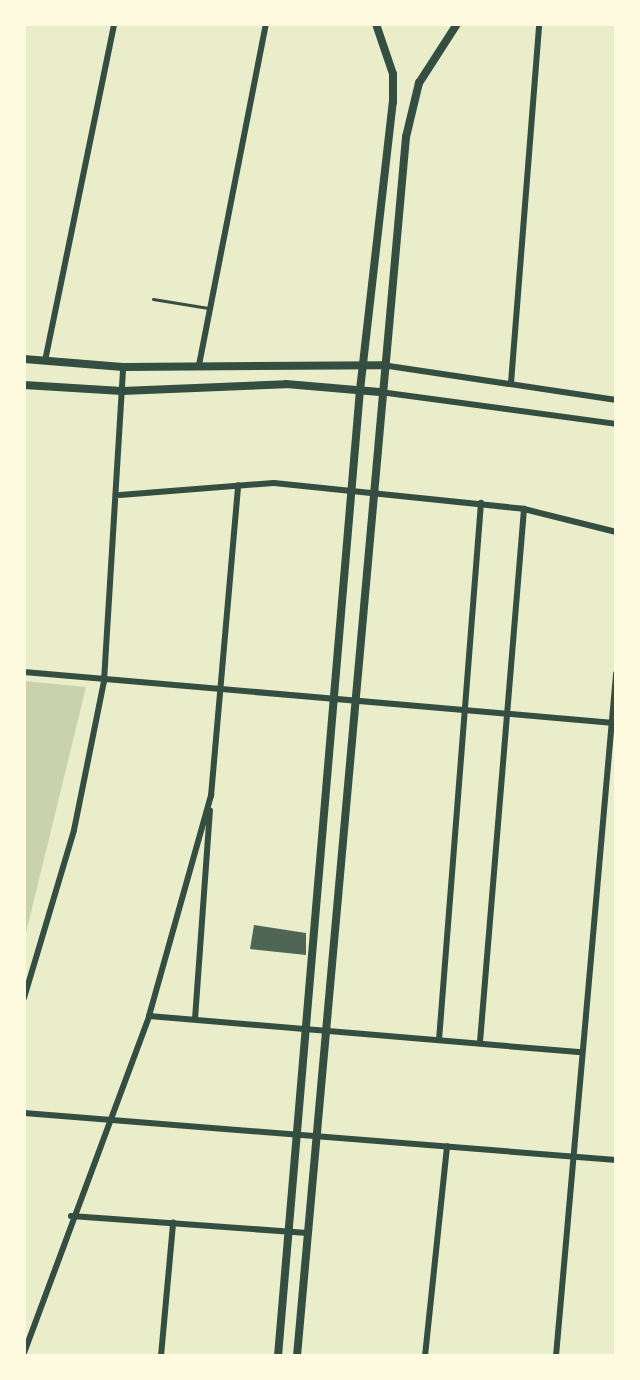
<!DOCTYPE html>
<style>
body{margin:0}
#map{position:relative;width:640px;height:1380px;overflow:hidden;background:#e9edc9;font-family:Rubik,sans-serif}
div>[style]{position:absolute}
.green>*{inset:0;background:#cad2ad}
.building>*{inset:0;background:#4f6655}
.service>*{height:3px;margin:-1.5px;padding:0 1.5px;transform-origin:1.5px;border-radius:1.5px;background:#344e41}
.minor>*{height:6px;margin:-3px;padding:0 3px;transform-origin:3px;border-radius:3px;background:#344e41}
.tertiary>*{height:8px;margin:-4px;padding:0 4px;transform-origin:4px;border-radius:4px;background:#344e41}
span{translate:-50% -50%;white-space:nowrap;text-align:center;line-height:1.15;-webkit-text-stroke:6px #fefae0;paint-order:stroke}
.frame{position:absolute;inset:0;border:26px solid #fefae0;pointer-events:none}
</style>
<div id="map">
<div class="green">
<div style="clip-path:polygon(24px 681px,86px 687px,24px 941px)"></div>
</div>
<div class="building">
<div style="clip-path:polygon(254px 925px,306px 933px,306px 955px,250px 949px)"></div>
</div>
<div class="service">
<div style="left:153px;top:299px;width:56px;rotate:9.3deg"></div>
</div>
<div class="minor">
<div style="left:45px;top:361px;width:344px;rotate:-78.4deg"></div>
<div style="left:199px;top:365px;width:348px;rotate:-78.9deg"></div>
<div style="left:382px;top:365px;width:237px;rotate:8.5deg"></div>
<div style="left:511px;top:383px;width:360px;rotate:-85.5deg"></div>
<div style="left:380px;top:392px;width:238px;rotate:7.7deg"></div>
<div style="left:120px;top:495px;width:154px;rotate:-4.5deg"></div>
<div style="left:274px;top:483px;width:251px;rotate:5.9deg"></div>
<div style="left:524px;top:509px;width:95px;rotate:14deg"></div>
<div style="left:24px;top:672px;width:592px;rotate:4.94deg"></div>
<div style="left:211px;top:796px;width:312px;rotate:-85deg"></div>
<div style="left:24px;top:998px;width:175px;rotate:-73.4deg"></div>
<div style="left:74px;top:830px;width:152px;rotate:-78.6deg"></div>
<div style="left:104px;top:681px;width:315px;rotate:-86.5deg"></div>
<div style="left:149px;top:1016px;width:434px;rotate:4.8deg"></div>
<div style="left:195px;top:1019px;width:209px;rotate:-85.9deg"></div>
<div style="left:439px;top:1040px;width:539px;rotate:-85.53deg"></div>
<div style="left:480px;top:1042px;width:535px;rotate:-85.28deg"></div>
<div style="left:24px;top:1113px;width:594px;rotate:4.54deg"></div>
<div style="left:71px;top:1216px;width:237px;rotate:4.1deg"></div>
<div style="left:24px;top:1353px;width:359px;rotate:-69.6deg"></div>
<div style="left:149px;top:1016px;width:230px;rotate:-74.3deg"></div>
<div style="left:161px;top:1356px;width:134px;rotate:-84.8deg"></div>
<div style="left:425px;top:1356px;width:211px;rotate:-84deg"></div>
<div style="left:556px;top:1356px;width:685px;rotate:-84.97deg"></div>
</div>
<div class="tertiary">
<div style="left:24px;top:359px;width:99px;rotate:4.6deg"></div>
<div style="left:123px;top:367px;width:259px;rotate:-0.4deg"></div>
<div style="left:24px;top:385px;width:98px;rotate:3.5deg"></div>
<div style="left:122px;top:391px;width:164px;rotate:-2.4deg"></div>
<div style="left:286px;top:384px;width:94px;rotate:4.9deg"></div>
<div style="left:278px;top:1356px;width:969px;rotate:-85.15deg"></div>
<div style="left:360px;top:390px;width:290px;rotate:-83.5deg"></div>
<div style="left:393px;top:102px;width:28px;rotate:-90deg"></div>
<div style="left:393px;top:74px;width:53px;rotate:-108.8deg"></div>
<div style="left:297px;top:1356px;width:1224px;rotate:-84.89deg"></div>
<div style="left:406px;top:137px;width:56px;rotate:-76.5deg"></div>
<div style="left:419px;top:83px;width:70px;rotate:-57.2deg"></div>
</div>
<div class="frame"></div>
</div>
